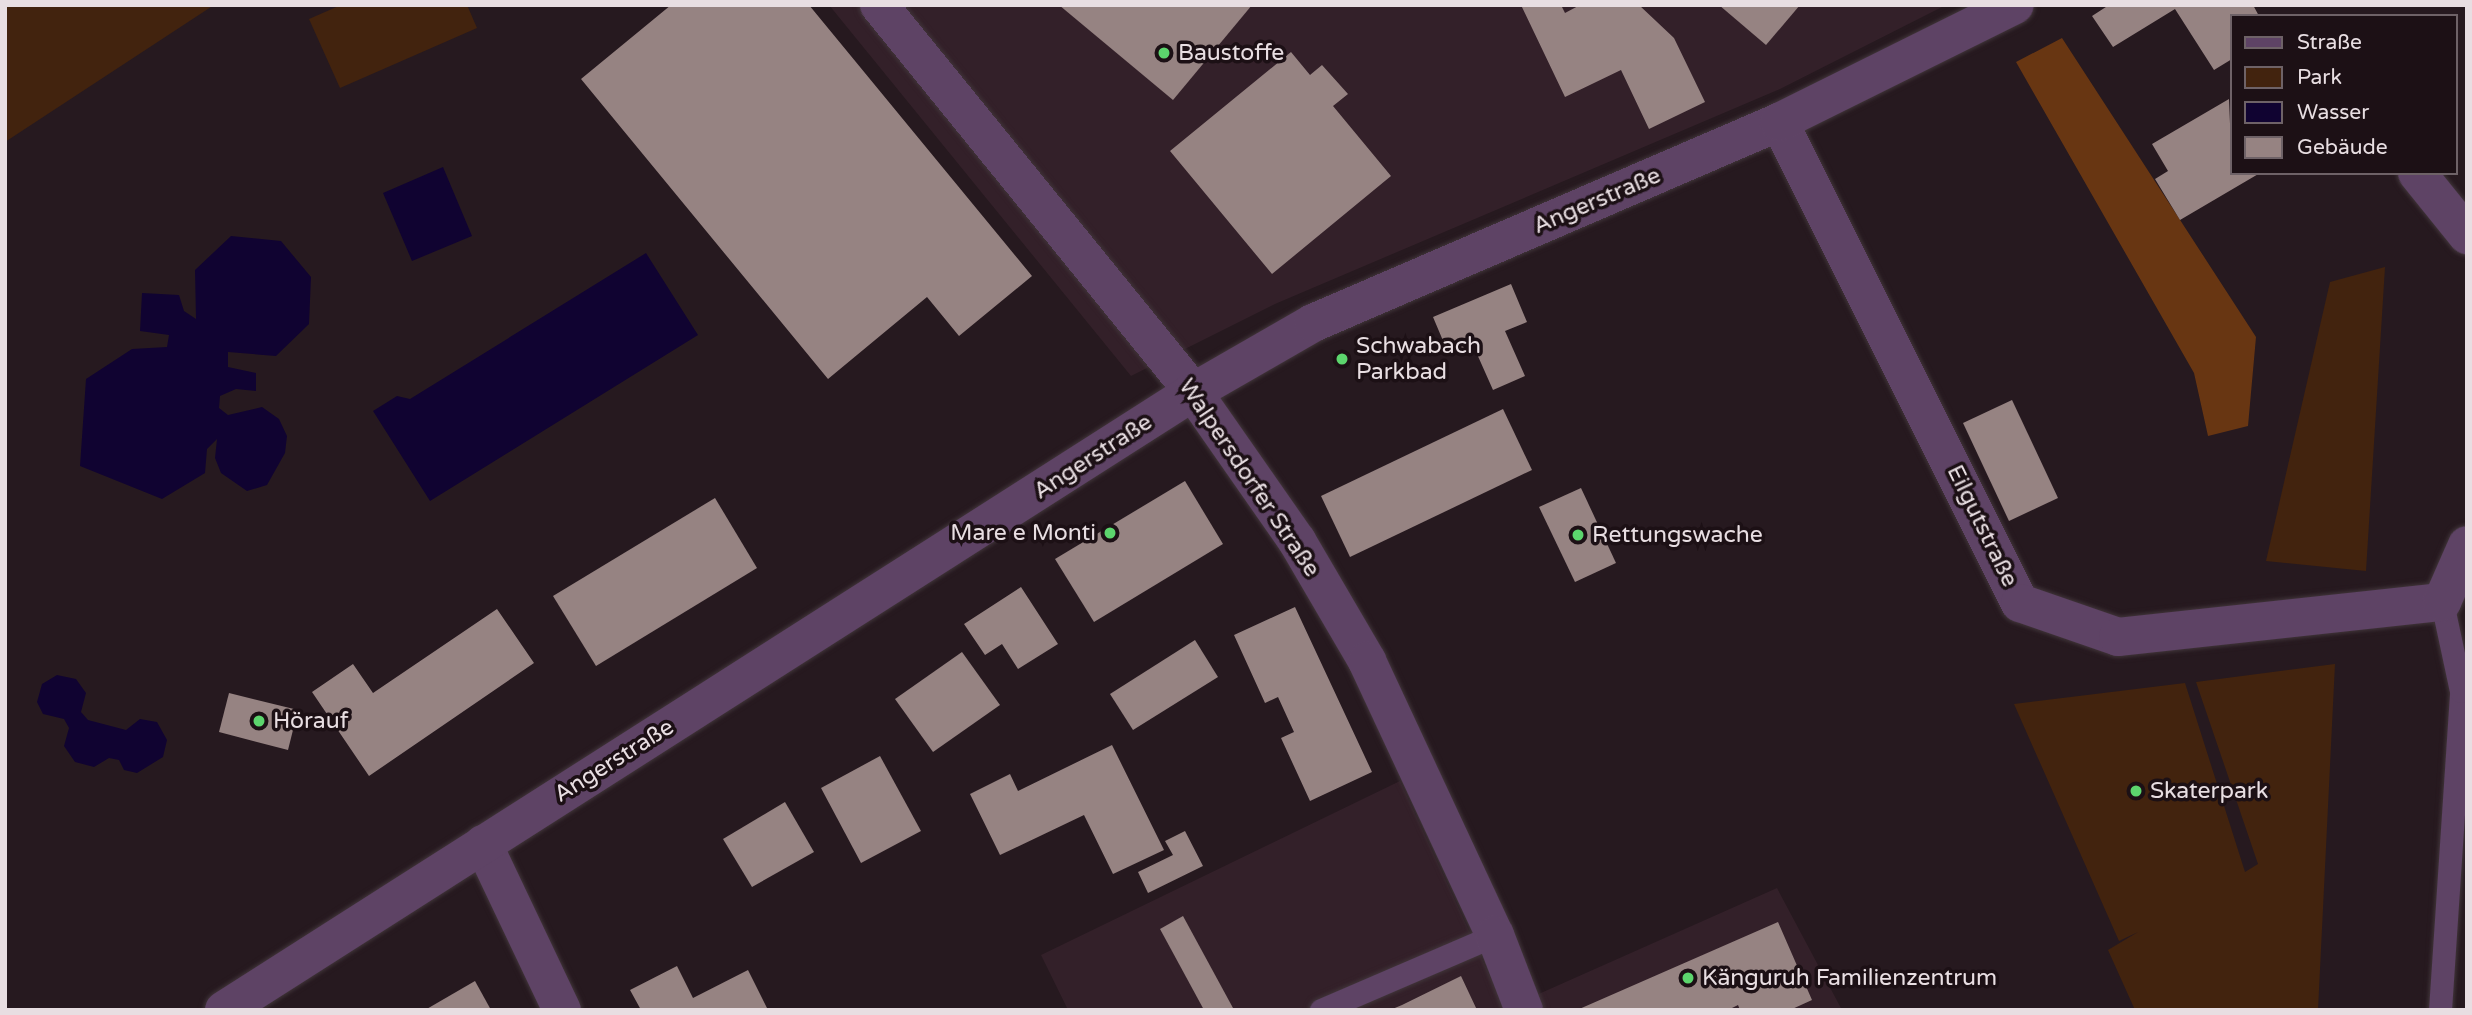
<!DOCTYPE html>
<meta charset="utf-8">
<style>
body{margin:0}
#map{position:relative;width:2472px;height:1015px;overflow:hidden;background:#26191f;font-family:"Varela Round",sans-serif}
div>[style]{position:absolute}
.built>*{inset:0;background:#332029}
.green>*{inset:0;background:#42230e}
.forest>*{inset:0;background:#683612}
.water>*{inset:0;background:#100331}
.building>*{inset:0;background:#968382}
.roads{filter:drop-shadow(0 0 2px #41353a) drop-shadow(0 0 2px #41353a)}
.service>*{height:23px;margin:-11.5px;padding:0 11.5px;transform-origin:11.5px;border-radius:11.5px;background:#5e4365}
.minor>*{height:38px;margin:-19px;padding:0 19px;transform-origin:19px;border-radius:19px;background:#5e4365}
.tertiary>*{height:38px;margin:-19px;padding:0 19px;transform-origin:19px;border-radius:19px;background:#5e4365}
.dots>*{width:19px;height:19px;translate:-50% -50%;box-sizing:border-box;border:4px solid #1c1015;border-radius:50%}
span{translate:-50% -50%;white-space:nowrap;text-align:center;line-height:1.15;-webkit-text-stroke:7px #1c1015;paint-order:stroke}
.poi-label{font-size:23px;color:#e8dee2}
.left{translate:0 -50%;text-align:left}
.right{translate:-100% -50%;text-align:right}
.street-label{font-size:23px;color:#e8dee2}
.frame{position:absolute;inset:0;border:7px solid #e8dee2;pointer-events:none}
.legend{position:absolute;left:2230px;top:14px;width:228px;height:161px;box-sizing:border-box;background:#1c1015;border:2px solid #6e6267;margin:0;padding:9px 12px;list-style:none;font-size:21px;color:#e8dee2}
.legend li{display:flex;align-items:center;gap:14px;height:35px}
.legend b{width:35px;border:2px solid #6e6267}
</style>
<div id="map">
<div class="built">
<div style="clip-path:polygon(829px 5px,1946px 5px,1780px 89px,1275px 304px,1131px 376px)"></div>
<div style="clip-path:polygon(1400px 781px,1505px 1009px,1777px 888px,1842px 1010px,1068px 1010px,1041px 955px)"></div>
</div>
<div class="green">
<div style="clip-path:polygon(5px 5px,214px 5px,5px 142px)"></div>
<div style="clip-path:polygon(341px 5px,467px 5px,477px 28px,340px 88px,309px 19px)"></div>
<div style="clip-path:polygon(2385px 267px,2366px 571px,2266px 561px,2330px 282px)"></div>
<div style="clip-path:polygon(2335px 664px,2318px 1010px,2135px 1010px,2108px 950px,2138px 932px,2119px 941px,2014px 704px,2185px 683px,2245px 872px,2258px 864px,2196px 682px)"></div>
</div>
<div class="forest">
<div style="clip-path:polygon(2062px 38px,2256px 337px,2248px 426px,2208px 436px,2194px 373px,2016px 62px)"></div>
</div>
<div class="water">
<div style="clip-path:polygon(443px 167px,472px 236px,412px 261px,383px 193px)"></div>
<div style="clip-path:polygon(231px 236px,281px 241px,311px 277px,309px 324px,276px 356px,228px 352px,228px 367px,256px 373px,256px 391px,236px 389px,220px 396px,219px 408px,228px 415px,262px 407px,279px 419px,287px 436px,285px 453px,267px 485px,247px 491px,221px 473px,215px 458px,217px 439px,207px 449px,205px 473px,162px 499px,80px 466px,86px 379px,132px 349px,167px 347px,169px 335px,140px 331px,142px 293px,179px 295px,184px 311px,196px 319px,195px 270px)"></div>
<div style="clip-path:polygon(646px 253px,698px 335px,430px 501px,373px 411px,397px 396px,410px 399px)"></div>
<div style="clip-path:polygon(57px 675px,76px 679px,86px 693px,81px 712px,88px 720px,126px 730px,140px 719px,157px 722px,167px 740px,163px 757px,137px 773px,124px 770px,119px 760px,109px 758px,94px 767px,75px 762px,64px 746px,69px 728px,64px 719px,43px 714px,37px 702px,42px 684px)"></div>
</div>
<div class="building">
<div style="clip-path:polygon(671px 5px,809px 5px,1032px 276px,959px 336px,927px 297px,828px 379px,581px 79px)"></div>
<div style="clip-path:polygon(1059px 5px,1252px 5px,1173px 100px)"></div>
<div style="clip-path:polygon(1521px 5px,1561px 5px,1565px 13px,1580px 5px,1639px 5px,1674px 38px,1705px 102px,1649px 129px,1621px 70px,1565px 97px)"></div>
<div style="clip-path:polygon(1719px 5px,1800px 5px,1766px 45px)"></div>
<div style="clip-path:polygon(2109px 5px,2253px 5px,2259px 16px,2232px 16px,2232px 59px,2214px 70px,2175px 9px,2113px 47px,2092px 16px)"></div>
<div style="clip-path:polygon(1291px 52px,1310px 75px,1322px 65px,1348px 94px,1333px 106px,1391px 176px,1272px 274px,1170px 151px)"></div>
<div style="clip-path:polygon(2229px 99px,2232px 173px,2260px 173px,2180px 220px,2155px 179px,2168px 171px,2152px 144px)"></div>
<div style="clip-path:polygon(1511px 284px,1527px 322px,1505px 331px,1525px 376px,1493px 390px,1473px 345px,1449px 355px,1433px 317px)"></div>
<div style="clip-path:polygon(2012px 400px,2058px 498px,2009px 521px,1963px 423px)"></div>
<div style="clip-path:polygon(1503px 409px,1532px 470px,1350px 557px,1321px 496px)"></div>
<div style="clip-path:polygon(1185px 481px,1223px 544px,1094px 622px,1055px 559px)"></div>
<div style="clip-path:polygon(1581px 488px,1616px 563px,1575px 582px,1539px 507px)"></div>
<div style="clip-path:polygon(715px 498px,757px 568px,596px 666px,553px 596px)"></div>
<div style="clip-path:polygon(1021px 587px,1058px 644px,1018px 669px,1002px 644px,985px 655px,964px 624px)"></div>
<div style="clip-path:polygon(1295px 607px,1372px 772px,1310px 801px,1281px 738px,1294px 732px,1278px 697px,1265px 703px,1234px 635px)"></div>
<div style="clip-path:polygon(497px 609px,534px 663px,369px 776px,312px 692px,353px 664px,373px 693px)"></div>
<div style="clip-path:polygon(1195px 640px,1218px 677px,1133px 730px,1110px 694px)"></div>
<div style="clip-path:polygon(962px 652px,1000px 705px,933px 752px,895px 699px)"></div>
<div style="clip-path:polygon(229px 693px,298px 710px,288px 750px,219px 732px)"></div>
<div style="clip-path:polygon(1112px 745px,1164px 850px,1113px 874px,1084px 815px,1000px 855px,970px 794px,1010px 774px,1018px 791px)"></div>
<div style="clip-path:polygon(880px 756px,921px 831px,861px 863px,821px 788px)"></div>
<div style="clip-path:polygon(785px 802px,814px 852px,752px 887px,723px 839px)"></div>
<div style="clip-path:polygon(1185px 831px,1203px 866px,1148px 893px,1138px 872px,1173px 855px,1165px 841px)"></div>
<div style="clip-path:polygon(1183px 916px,1233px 1008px,1230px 1010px,1204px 1010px,1160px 929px)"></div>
<div style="clip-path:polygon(1778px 922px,1812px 1000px,1790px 1010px,1740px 1010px,1738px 1005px,1728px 1010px,1577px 1010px)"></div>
<div style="clip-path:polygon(677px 966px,693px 998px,748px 970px,768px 1010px,641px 1010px,630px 990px)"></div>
<div style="clip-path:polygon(1461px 976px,1477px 1010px,1390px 1010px,1402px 1005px)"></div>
<div style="clip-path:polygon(475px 981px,491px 1010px,425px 1010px)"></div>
</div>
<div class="roads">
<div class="service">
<div style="left:1321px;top:1010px;width:189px;rotate:-23.3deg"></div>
<div style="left:2440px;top:1010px;width:320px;rotate:-86.2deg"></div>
<div style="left:2461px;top:691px;width:91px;rotate:-102.1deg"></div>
</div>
<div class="minor">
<div style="left:879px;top:5px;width:498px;rotate:50.9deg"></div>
<div style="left:1193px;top:392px;width:182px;rotate:55.1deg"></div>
<div style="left:1297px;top:541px;width:139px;rotate:59.7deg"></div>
<div style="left:1367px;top:661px;width:302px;rotate:65deg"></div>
<div style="left:1495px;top:935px;width:80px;rotate:68.9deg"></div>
<div style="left:1779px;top:122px;width:538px;rotate:63.39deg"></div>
<div style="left:2020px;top:603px;width:104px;rotate:19.1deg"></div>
<div style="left:2118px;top:637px;width:326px;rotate:-6.2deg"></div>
<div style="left:2442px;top:602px;width:62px;rotate:-66.3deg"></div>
<div style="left:2417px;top:173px;width:80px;rotate:51.1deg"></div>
<div style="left:483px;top:844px;width:184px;rotate:64.6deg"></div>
</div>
<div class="tertiary">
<div style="left:224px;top:1010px;width:1149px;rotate:-32.53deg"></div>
<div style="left:1193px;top:392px;width:138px;rotate:-29.9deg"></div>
<div style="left:1313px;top:323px;width:508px;rotate:-23.33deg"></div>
<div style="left:1779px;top:122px;width:263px;rotate:-26.4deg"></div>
</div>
</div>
<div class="dots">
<div style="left:1164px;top:53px;background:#5cd56d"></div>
<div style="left:1342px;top:359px;background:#5cd56d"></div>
<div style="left:1110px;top:533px;background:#5cd56d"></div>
<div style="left:1578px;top:535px;background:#5cd56d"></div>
<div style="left:259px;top:721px;background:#5cd56d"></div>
<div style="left:2136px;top:791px;background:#5cd56d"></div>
<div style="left:1688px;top:978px;background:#5cd56d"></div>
</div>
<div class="poi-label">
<span class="left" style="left:1178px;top:53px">Baustoffe</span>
<span class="left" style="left:1356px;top:359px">Schwabach<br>Parkbad</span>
<span class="right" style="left:1096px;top:533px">Mare e Monti</span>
<span class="left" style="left:1592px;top:535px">Rettungswache</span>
<span class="left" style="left:273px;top:721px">Hörauf</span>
<span class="left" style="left:2150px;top:791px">Skaterpark</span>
<span class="left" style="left:1702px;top:978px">Känguruh Familienzentrum</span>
</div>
<div class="street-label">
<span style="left:1597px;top:201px;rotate:-23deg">Angerstraße</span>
<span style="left:1093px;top:457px;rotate:-33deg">Angerstraße</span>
<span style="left:1249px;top:478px;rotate:56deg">Walpersdorfer Straße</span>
<span style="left:1982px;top:526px;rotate:64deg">Eilgutstraße</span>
<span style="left:614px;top:761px;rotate:-32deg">Angerstraße</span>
</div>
<div class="frame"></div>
<ul class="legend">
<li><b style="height:9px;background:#5e4365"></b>Straße</li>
<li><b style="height:19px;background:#42230e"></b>Park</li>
<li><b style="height:19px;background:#100331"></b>Wasser</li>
<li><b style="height:19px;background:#968382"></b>Gebäude</li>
</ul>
</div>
